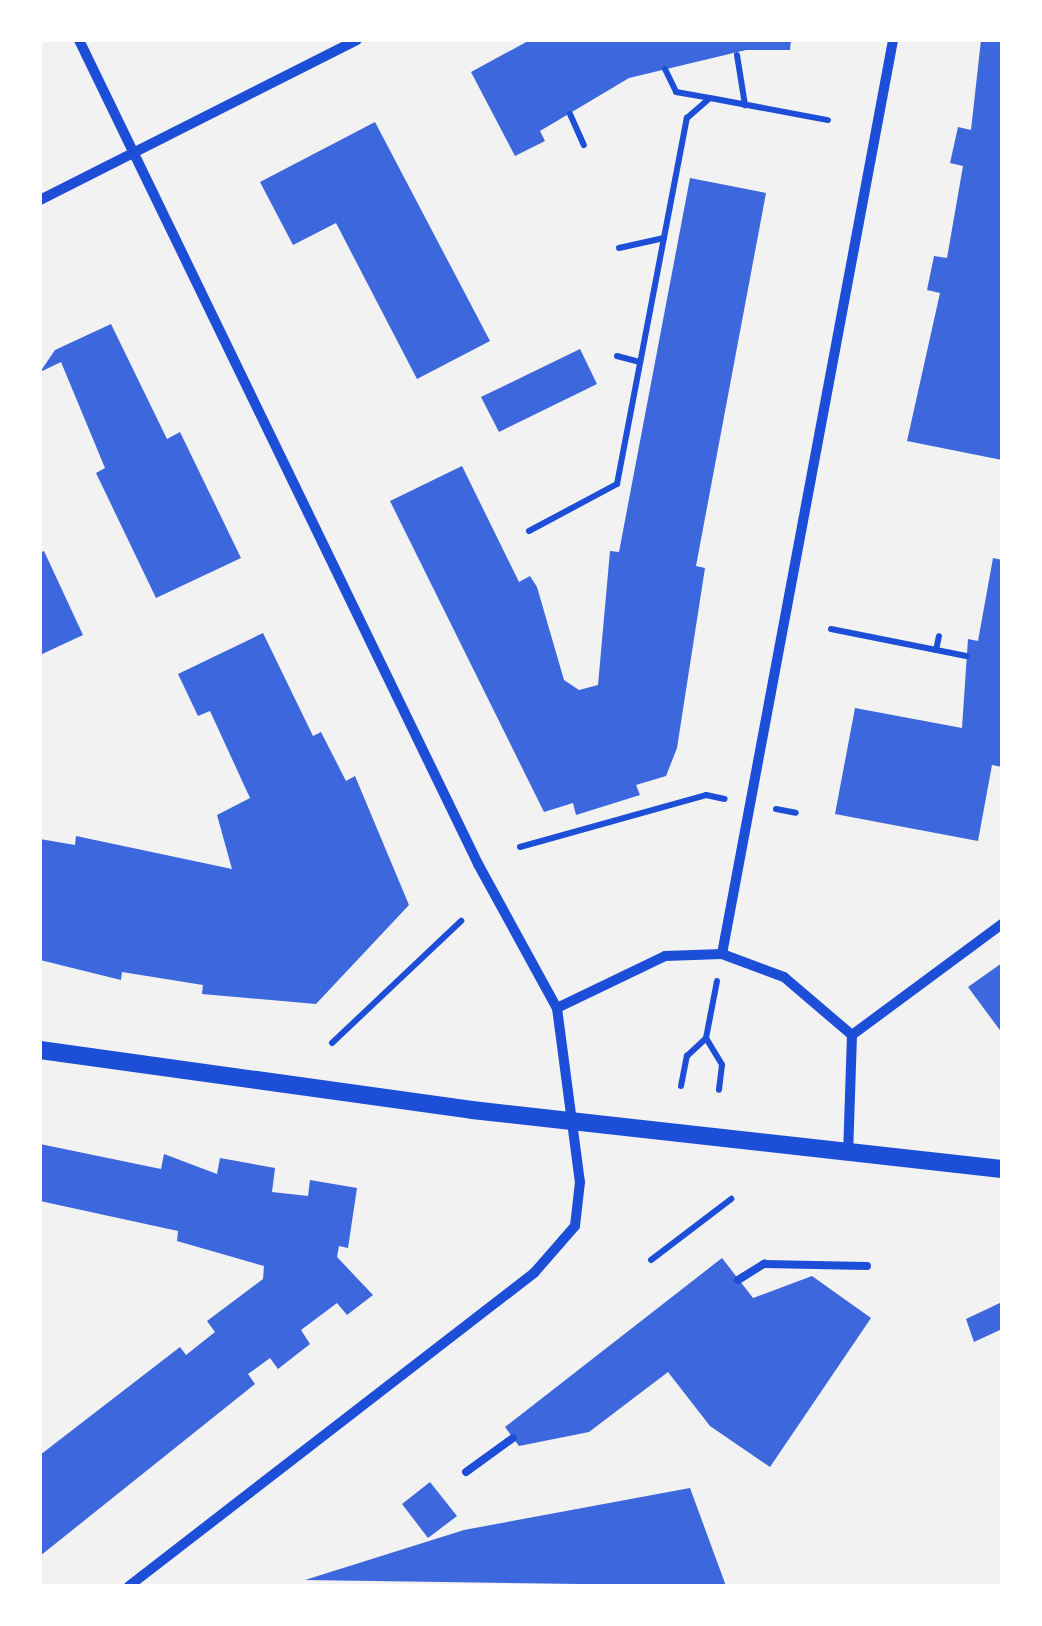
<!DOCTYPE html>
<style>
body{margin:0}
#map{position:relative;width:1042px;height:1626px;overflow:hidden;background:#f2f2f2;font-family:"Sofia Sans Condensed",sans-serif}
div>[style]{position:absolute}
.building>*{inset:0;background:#3d67dc}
.path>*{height:6px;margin:-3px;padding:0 3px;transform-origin:3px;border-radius:3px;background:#1d4ed8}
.service>*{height:8px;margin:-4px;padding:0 4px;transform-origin:4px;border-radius:4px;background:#1d4ed8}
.minor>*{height:10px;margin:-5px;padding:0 5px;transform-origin:5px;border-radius:5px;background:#1d4ed8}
.tertiary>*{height:18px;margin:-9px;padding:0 9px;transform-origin:9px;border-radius:9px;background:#1d4ed8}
span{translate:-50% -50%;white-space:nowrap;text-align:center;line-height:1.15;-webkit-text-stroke:10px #fff;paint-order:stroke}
.frame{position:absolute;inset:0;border:42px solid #fff;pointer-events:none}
</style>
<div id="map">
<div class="building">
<div style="clip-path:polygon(530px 40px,791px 40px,790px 50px,746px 50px,629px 78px,540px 131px,545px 141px,515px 156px,471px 72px)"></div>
<div style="clip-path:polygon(981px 40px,1002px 40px,1002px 460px,907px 441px,940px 293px,927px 290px,934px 256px,947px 258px,963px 166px,950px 163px,958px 127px,971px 130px)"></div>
<div style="clip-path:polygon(375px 122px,490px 341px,417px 379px,336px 223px,293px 245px,260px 182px)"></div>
<div style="clip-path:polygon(690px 178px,766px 193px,696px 566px,705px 568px,677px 748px,666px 776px,636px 785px,640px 795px,576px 815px,573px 803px,544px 812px,390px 501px,462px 466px,519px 582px,530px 576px,537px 587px,564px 680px,579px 690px,598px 685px,610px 551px,619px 552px)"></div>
<div style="clip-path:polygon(111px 324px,167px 439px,180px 432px,241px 558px,156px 598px,96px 473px,105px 468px,61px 362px,40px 372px,55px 350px)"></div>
<div style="clip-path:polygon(580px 349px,597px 384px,499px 432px,481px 397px)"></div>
<div style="clip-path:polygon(44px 551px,83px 635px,40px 655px,40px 553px)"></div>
<div style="clip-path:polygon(993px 558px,1002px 560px,1002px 767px,992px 765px,978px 841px,835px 814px,855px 708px,962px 728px,968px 639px,978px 641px)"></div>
<div style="clip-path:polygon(263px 633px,313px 736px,321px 732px,346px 781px,355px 776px,409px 905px,316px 1004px,202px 994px,203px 985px,122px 972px,121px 980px,40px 960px,40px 839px,75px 845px,76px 836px,232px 869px,217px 815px,250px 798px,210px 711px,198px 716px,178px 674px)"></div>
<div style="clip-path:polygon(1002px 963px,1002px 1033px,968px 987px)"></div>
<div style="clip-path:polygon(40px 1144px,161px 1169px,164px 1154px,217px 1174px,220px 1158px,275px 1168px,272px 1192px,308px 1196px,310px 1180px,357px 1188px,348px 1248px,339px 1246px,337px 1257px,373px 1295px,347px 1315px,337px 1303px,301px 1330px,310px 1344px,278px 1369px,270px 1358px,248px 1374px,255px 1384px,40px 1556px,40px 1455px,180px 1347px,186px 1355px,215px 1332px,207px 1321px,263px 1279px,264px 1266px,177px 1241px,178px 1231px,40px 1201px)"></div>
<div style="clip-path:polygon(722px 1258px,753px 1298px,812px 1276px,871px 1318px,770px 1467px,710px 1426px,668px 1372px,589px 1432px,519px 1446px,505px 1427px)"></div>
<div style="clip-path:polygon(1002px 1302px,1002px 1329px,974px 1342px,966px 1319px)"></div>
<div style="clip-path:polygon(430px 1482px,457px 1516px,428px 1538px,402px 1504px)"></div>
<div style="clip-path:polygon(690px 1488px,726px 1586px,305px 1580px,464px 1530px)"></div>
</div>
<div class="path">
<div style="left:737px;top:55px;width:51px;rotate:80.9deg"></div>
<div style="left:665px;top:69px;width:25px;rotate:64deg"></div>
<div style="left:676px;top:92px;width:34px;rotate:10deg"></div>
<div style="left:570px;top:114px;width:34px;rotate:66deg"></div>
<div style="left:619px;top:248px;width:46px;rotate:-12.5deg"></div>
<div style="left:617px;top:356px;width:24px;rotate:15deg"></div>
<div style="left:529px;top:531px;width:100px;rotate:-28.1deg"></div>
<div style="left:617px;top:484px;width:373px;rotate:-79.2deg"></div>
<div style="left:687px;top:118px;width:30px;rotate:-41deg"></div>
<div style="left:710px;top:98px;width:120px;rotate:10.6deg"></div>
<div style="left:831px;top:629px;width:138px;rotate:11.3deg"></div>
<div style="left:936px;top:650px;width:14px;rotate:-78deg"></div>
<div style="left:776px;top:809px;width:20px;rotate:11deg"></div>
<div style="left:520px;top:847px;width:193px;rotate:-15.6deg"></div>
<div style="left:706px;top:795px;width:19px;rotate:12deg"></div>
<div style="left:717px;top:981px;width:58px;rotate:100.9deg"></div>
<div style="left:706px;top:1038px;width:31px;rotate:59deg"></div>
<div style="left:722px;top:1065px;width:25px;rotate:97deg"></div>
<div style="left:332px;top:1043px;width:178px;rotate:-43.4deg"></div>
<div style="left:681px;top:1086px;width:31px;rotate:-79deg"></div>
<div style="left:687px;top:1056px;width:26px;rotate:-43deg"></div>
<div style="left:651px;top:1260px;width:101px;rotate:-37.3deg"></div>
</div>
<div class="service">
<div style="left:738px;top:1280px;width:31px;rotate:-32deg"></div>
<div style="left:764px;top:1264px;width:103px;rotate:1.1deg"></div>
<div style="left:466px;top:1472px;width:58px;rotate:-35.9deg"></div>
</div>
<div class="minor">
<div style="left:79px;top:40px;width:916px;rotate:64.16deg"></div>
<div style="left:478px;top:864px;width:164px;rotate:61.3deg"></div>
<div style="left:557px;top:1008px;width:176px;rotate:82.5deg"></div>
<div style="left:580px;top:1182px;width:44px;rotate:96.5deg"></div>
<div style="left:575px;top:1226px;width:62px;rotate:131.1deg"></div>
<div style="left:534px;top:1273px;width:512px;rotate:142.3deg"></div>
<div style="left:40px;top:200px;width:355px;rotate:-26.8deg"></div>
<div style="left:722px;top:954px;width:930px;rotate:-79.4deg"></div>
<div style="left:557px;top:1008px;width:120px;rotate:-25.7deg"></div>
<div style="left:665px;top:956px;width:57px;rotate:-2deg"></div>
<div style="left:722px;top:954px;width:66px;rotate:20.4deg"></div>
<div style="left:784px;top:977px;width:89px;rotate:40.5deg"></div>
<div style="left:852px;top:1035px;width:118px;rotate:91.9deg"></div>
<div style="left:852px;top:1035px;width:187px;rotate:-36.5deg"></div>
</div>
<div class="tertiary">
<div style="left:40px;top:1050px;width:436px;rotate:7.9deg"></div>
<div style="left:472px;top:1110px;width:533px;rotate:6.35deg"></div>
</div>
<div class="frame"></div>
</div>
